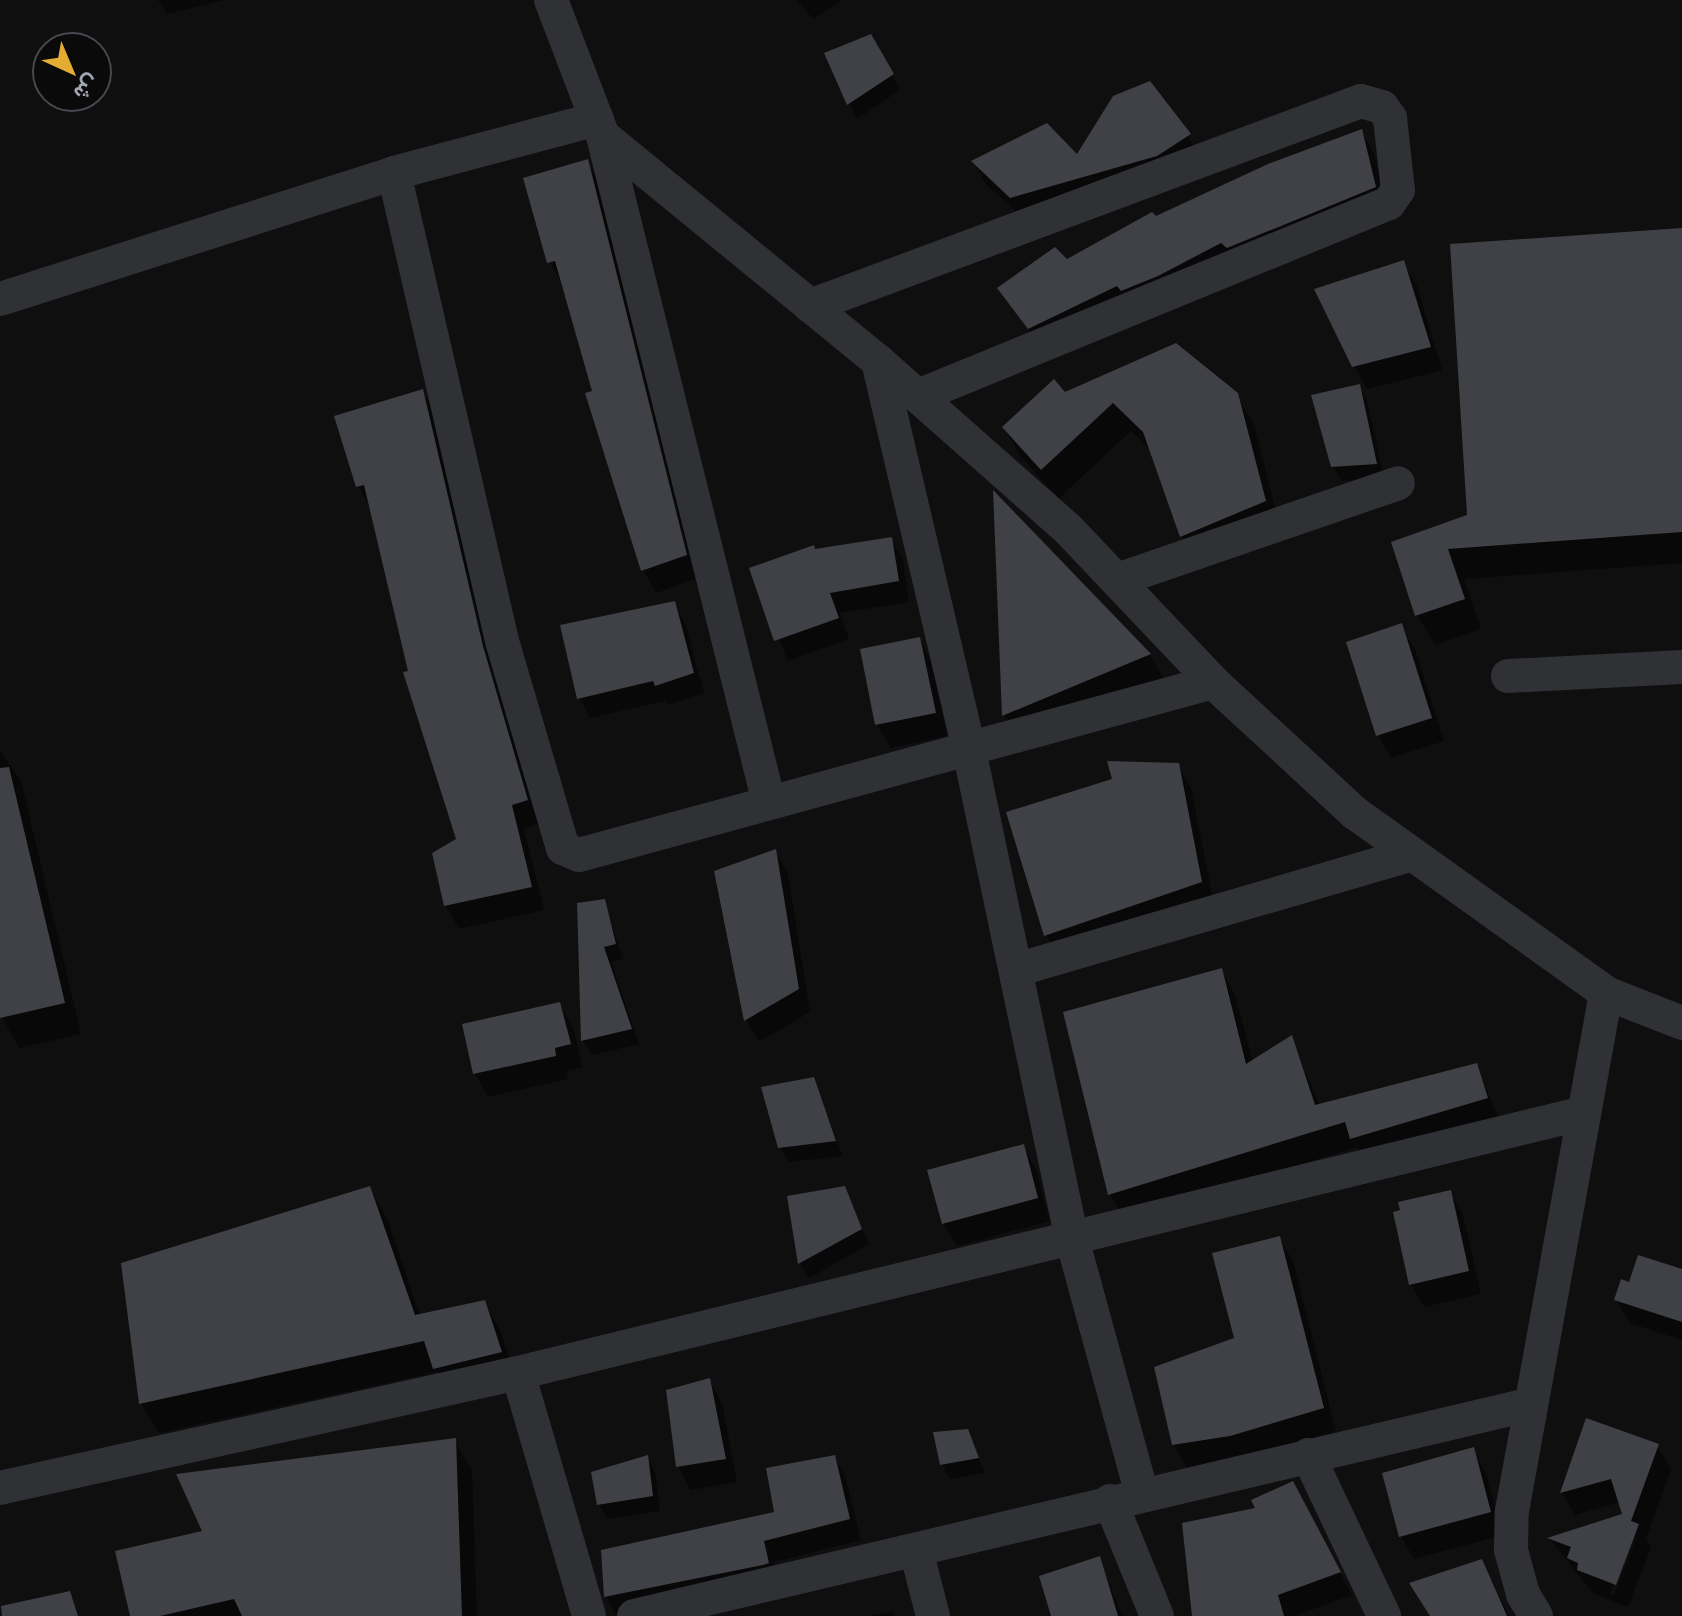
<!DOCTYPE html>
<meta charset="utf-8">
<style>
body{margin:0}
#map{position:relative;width:1682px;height:1616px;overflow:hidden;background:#0f0f10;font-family:Inter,Vazirmatn,sans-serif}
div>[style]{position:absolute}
.shadow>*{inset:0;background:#0007}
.building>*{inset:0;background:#404146}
.minor>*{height:34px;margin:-17px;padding:0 17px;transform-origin:17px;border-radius:17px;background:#303135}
span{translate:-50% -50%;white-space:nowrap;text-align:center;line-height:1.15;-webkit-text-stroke:7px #0a0a0b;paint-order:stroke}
.north{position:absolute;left:32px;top:32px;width:80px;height:80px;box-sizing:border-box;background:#0a0a0b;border:2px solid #46484d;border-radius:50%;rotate:136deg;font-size:22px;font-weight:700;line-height:32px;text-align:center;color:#a1a5b0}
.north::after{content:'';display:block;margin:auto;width:28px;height:36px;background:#e3ad34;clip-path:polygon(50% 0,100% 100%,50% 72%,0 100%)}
</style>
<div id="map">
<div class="shadow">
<div style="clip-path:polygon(158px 0,225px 0,167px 14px)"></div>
<div style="clip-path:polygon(797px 0,842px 0,813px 19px)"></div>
<div style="clip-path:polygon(870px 36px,900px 90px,857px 119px,827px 55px)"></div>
<div style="clip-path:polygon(1149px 83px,1203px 158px,1025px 220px,986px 184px,974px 162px,1077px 157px)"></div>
<div style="clip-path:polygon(1361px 131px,1374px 154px,1388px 210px,1043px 351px,1000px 289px)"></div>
<div style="clip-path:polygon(587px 161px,600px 184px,698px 578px,656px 593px,643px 570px,587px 394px,594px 393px,563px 285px,549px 262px)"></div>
<div style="clip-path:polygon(1682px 230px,1682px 563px,1464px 579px,1481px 629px,1435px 645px,1417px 615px,1393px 543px,1470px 516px)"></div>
<div style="clip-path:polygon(1403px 263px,1417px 286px,1442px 370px,1367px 389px,1354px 366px)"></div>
<div style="clip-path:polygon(1359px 386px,1367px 401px,1384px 479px,1342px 481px,1333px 466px)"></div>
<div style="clip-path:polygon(422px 391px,436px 414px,540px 823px,524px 829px,544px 910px,459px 929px,446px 906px,434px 854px,458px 840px,372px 511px,358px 486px)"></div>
<div style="clip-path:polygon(1065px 394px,1236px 394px,1254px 424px,1281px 531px,1198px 565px,1181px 536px,1152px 451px,1131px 431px,1059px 498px,1021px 457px,1004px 428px)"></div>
<div style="clip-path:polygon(995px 496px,1150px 655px,1167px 685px,1022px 746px,1004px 715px)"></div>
<div style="clip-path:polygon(891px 539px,903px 559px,909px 602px,840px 613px,849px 639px,788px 661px,751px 570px,815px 551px)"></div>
<div style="clip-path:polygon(674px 603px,685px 623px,704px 693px,668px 705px,665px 701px,590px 718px,579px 698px)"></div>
<div style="clip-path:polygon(1401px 626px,1415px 649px,1444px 741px,1391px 758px,1378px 735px)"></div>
<div style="clip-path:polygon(919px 639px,932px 662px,947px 736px,891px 748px,877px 725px,862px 651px)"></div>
<div style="clip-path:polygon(0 751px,21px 781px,81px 1034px,19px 1048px,0 1013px)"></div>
<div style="clip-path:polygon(1178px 765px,1191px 788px,1214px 905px,1060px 958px,1046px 935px,1008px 813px)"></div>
<div style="clip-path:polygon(775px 851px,788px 874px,810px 1012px,759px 1042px,746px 1020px)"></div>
<div style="clip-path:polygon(604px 902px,623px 959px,611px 962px,639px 1044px,592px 1055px,583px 1041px,579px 904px)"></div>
<div style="clip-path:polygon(1221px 970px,1235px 995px,1253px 1062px,1291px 1038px,1320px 1106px,1476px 1065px,1501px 1123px,1366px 1163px,1357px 1147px,1124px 1219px,1110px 1194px)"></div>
<div style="clip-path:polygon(559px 1004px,573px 1027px,583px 1067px,566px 1071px,568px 1079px,488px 1097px,475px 1074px)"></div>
<div style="clip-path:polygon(813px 1080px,843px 1156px,789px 1162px,780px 1147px)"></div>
<div style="clip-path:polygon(1023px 1146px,1036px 1169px,1050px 1221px,957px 1246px,943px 1223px)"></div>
<div style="clip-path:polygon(369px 1188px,387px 1218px,420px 1316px,484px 1302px,501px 1332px,517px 1382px,452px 1398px,437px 1372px,159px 1433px,141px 1403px)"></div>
<div style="clip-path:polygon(844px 1188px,869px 1244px,809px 1278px,800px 1263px,789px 1197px)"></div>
<div style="clip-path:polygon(1450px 1192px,1463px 1215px,1481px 1294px,1424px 1307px,1411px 1284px)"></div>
<div style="clip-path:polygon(1279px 1238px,1293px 1261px,1336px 1431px,1244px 1458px,1187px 1468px,1174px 1445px,1236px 1339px)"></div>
<div style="clip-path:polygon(1682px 1271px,1682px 1340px,1630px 1323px,1616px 1300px,1631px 1285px)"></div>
<div style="clip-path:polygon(709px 1380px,722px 1403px,737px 1482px,691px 1490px,678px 1467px,668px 1392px)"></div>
<div style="clip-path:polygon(evenodd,1588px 1421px,1657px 1446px,1671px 1469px,1646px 1539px,1651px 1548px,1628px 1607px,1593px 1593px,1550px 1539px,1624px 1516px,1620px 1502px,1575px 1515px,1562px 1493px,1588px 1421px,1631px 1538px,1636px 1538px,1614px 1595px,1610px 1594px,1631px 1538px)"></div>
<div style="clip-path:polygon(967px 1431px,985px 1473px,950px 1479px,942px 1464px)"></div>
<div style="clip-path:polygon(454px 1440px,472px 1470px,477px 1616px,132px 1616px,205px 1532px)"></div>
<div style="clip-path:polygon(1473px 1450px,1486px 1473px,1503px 1535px,1414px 1559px,1401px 1536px,1385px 1474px)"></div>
<div style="clip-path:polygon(834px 1457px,846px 1478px,861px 1540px,774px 1562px,779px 1584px,617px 1616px,606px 1597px,603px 1552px,776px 1513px)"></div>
<div style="clip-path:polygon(647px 1458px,655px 1472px,660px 1511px,607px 1519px,599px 1504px)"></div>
<div style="clip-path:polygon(1305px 1507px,1352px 1595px,1294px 1616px,1196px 1616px)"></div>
<div style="clip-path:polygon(1099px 1558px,1122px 1616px,1053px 1616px)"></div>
<div style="clip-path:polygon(1482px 1562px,1509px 1616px,1431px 1616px)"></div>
<div style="clip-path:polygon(892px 1611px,895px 1616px,869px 1616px)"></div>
</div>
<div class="building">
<div style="clip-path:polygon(871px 34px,894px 74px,847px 105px,824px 53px)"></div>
<div style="clip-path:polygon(1150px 81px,1191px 134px,1157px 156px,1010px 198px,971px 161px,1047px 123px,1077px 154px,1113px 96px)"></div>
<div style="clip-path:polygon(1362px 129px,1376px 187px,1227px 248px,1221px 243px,1158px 276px,1121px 291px,1117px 286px,1028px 329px,997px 288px,1055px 247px,1067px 259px,1152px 212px,1156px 216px,1268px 164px)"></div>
<div style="clip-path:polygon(588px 159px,687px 555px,641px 571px,585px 393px,592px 391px,555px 261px,547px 263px,523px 178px)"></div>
<div style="clip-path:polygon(1682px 228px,1682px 532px,1448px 549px,1465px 599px,1415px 616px,1391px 542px,1467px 515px,1450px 244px)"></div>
<div style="clip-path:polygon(1404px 260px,1431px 347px,1352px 367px,1314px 289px)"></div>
<div style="clip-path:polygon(1176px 343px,1238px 393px,1266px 501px,1180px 537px,1143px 432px,1113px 403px,1041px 470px,1002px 427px,1054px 379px,1065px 392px)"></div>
<div style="clip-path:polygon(1360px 384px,1377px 464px,1331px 467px,1311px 395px)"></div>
<div style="clip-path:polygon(423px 389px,483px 646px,528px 800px,512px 805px,532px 887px,444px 906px,432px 853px,456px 839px,403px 672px,408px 671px,364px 485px,356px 487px,334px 416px)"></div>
<div style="clip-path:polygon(993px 490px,1151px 654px,1002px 716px)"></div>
<div style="clip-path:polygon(892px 537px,899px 581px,830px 593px,839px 618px,774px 641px,749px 568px,814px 545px,815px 549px)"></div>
<div style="clip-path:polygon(675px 601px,694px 673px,655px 686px,653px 681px,577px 699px,560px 625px)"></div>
<div style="clip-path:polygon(1402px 623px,1432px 718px,1376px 736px,1346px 642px)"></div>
<div style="clip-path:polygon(920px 637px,936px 713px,875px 725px,860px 649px)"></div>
<div style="clip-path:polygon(1107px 761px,1179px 763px,1202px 882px,1044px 936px,1006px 812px,1112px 779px)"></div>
<div style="clip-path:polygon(9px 767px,65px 1003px,0 1018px,0 768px)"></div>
<div style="clip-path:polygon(776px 849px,799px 989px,744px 1021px,714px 871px)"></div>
<div style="clip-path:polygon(605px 899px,616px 944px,604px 947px,632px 1029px,581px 1041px,577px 903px)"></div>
<div style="clip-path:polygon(1222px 968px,1246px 1064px,1292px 1035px,1315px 1105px,1477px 1063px,1488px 1098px,1350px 1139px,1345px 1122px,1108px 1195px,1063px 1012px)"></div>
<div style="clip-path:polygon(560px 1002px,571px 1044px,555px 1048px,556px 1056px,473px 1074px,462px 1024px)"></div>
<div style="clip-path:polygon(814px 1077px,836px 1141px,778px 1148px,761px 1087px)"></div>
<div style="clip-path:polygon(1024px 1144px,1038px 1198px,942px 1224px,927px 1170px)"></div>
<div style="clip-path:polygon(370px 1186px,415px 1315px,485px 1300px,502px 1352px,433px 1369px,424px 1341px,139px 1404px,121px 1263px)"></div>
<div style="clip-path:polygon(845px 1186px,862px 1229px,798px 1264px,787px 1196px)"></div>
<div style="clip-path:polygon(1451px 1190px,1469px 1271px,1409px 1285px,1393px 1212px,1400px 1210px,1398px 1202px)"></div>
<div style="clip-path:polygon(1280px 1236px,1324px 1408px,1230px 1436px,1172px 1445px,1154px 1367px,1234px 1338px,1212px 1253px)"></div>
<div style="clip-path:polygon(1638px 1255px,1682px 1269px,1682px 1322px,1614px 1300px,1621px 1279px,1629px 1282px)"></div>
<div style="clip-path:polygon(710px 1378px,726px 1459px,676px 1467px,666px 1390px)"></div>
<div style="clip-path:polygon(1586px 1418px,1659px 1444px,1631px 1521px,1639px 1524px,1616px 1585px,1577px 1570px,1578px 1563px,1567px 1558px,1571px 1547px,1547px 1538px,1622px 1514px,1611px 1479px,1560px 1493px)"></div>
<div style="clip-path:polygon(968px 1429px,979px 1458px,940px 1465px,933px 1432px)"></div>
<div style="clip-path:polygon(456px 1438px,462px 1616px,242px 1616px,234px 1599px,160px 1616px,130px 1616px,115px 1551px,202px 1531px,176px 1474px)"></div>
<div style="clip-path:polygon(1474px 1447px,1491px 1512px,1399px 1537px,1382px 1473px)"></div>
<div style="clip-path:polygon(648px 1455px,653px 1496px,597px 1505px,591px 1472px)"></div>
<div style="clip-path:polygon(835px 1455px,850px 1519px,764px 1541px,769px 1563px,763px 1565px,604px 1597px,601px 1550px,774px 1512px,766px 1468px)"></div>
<div style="clip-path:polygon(1293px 1481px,1341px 1572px,1278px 1595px,1284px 1616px,1192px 1616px,1182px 1523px,1255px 1508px,1251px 1500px)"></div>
<div style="clip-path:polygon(1100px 1556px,1118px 1616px,1051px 1616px,1039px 1576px)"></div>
<div style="clip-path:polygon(1482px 1559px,1507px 1616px,1430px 1616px,1409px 1583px)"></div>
<div style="clip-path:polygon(70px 1591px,78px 1616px,2px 1616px,1px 1606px)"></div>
</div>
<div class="minor">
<div style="left:551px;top:0;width:146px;rotate:69.1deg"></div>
<div style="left:603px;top:136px;width:683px;rotate:76.02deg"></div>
<div style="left:603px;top:136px;width:355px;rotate:39.3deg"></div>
<div style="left:878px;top:361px;width:252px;rotate:41.5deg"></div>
<div style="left:1067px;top:528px;width:212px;rotate:46.5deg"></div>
<div style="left:1213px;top:682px;width:193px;rotate:42.7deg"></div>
<div style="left:1355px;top:813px;width:309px;rotate:35.6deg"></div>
<div style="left:1606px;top:993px;width:82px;rotate:21.5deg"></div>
<div style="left:394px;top:173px;width:480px;rotate:77deg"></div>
<div style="left:502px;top:641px;width:216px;rotate:73.6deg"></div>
<div style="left:563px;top:848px;width:17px;rotate:24deg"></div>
<div style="left:579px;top:855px;width:657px;rotate:-15.26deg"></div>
<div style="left:0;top:299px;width:414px;rotate:-17.7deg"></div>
<div style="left:394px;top:173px;width:210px;rotate:-14.9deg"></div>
<div style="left:810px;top:306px;width:588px;rotate:-20.41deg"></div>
<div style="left:1361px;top:101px;width:22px;rotate:16deg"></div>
<div style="left:1382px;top:107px;width:14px;rotate:54deg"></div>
<div style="left:1390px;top:118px;width:72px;rotate:83.7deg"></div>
<div style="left:1398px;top:190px;width:16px;rotate:125deg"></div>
<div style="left:1389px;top:203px;width:509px;rotate:157.72deg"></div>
<div style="left:878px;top:361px;width:394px;rotate:76.8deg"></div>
<div style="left:968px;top:745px;width:501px;rotate:78.13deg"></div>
<div style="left:1071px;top:1235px;width:269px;rotate:74.7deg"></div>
<div style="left:1117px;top:580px;width:297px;rotate:-19deg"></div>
<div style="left:1508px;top:676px;width:174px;rotate:-3deg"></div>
<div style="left:1016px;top:970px;width:410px;rotate:-16.3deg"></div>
<div style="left:518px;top:1373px;width:253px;rotate:73.7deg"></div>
<div style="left:1308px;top:1455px;width:178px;rotate:64.7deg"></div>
<div style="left:0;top:1488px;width:531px;rotate:-12.52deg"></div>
<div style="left:518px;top:1373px;width:1097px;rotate:-13.71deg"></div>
<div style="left:1110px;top:1501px;width:124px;rotate:67.8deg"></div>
<div style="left:916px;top:1550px;width:68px;rotate:75.6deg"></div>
<div style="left:634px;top:1616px;width:918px;rotate:-13.29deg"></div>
<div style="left:1536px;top:1616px;width:26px;rotate:-121deg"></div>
<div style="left:1523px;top:1594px;width:46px;rotate:-105.3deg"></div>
<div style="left:1511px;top:1550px;width:39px;rotate:-89deg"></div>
<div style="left:1512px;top:1511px;width:526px;rotate:-79.71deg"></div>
</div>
<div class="north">ش</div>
</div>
